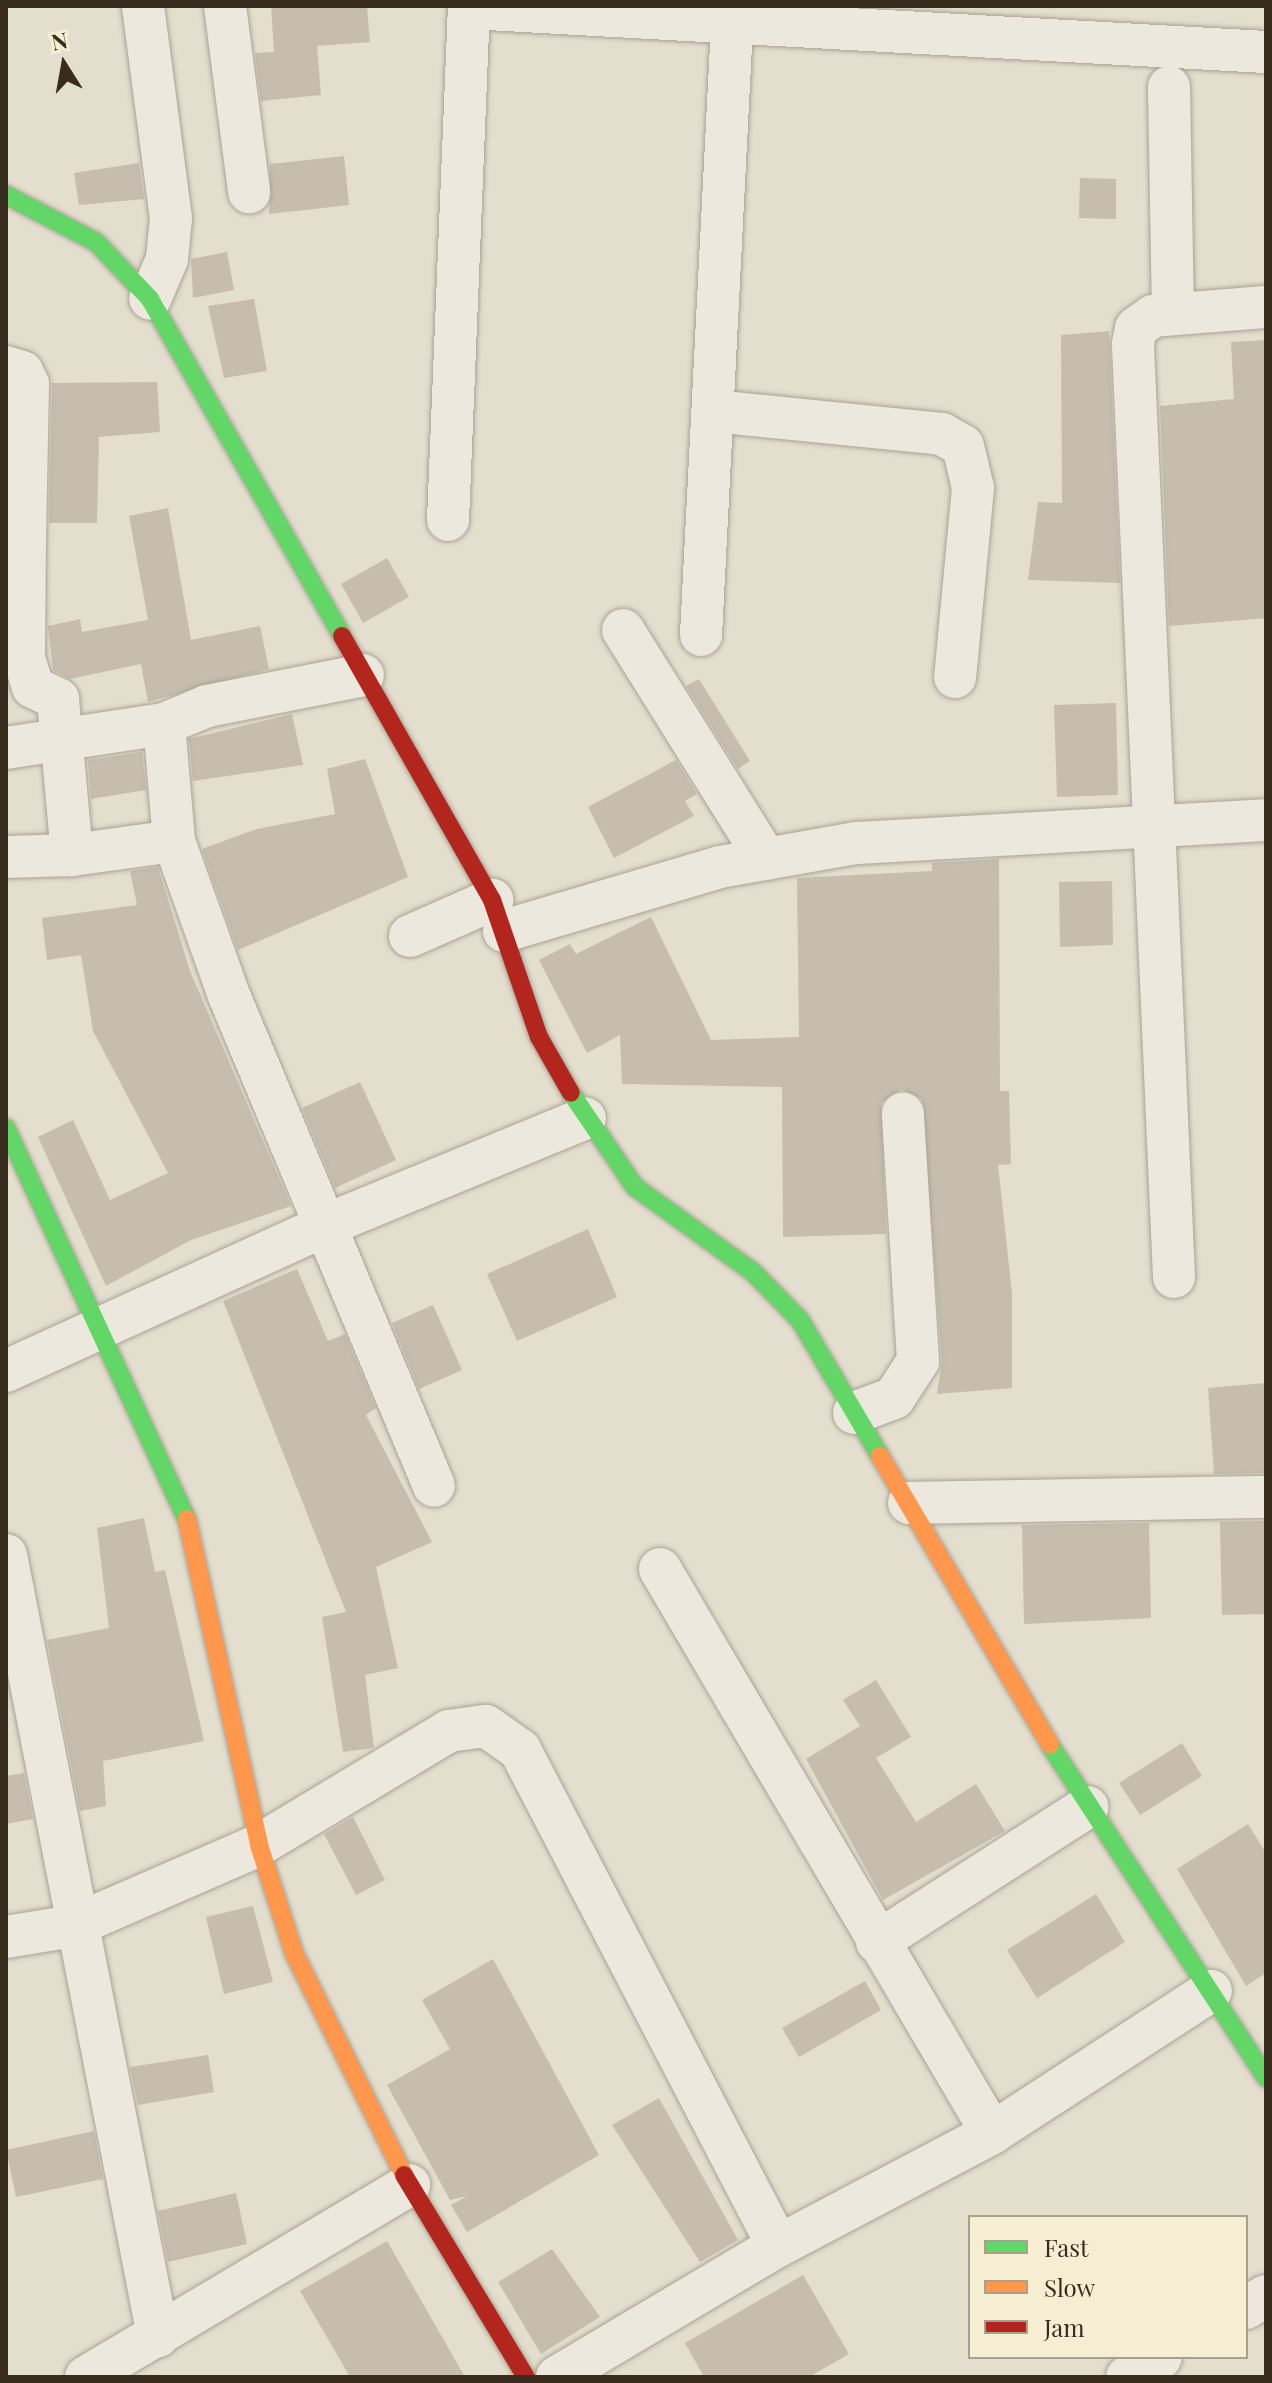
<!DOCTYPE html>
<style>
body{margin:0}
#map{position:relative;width:1272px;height:2383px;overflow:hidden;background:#e3decd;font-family:"Playfair Display",serif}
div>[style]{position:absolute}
.building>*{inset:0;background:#c7bdae}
.roads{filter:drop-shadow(0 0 2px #a8a396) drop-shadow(0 0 2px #a8a396)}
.street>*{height:42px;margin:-21px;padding:0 21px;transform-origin:21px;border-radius:21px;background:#ece8de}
.fast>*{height:18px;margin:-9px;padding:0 9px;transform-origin:9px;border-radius:9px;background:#63d668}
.slow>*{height:18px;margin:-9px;padding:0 9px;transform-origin:9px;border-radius:9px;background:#ff974d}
.jam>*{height:18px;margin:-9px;padding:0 9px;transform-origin:9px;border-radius:9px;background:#b3261e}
span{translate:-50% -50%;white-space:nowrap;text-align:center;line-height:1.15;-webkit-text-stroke:6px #f5eed3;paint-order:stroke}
.frame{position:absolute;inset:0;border:8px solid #382c1e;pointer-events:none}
.legend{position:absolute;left:968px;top:2215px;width:280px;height:144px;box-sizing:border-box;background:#f5eed3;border:2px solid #a9a08b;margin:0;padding:10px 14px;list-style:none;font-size:24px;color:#382c1e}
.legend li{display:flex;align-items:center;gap:16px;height:40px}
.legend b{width:40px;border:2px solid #a9a08b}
.north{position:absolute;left:24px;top:24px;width:80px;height:80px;-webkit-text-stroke:6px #f5eed3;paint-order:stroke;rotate:349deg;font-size:22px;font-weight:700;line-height:32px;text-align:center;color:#382c1e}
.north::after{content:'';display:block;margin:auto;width:28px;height:36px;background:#382c1e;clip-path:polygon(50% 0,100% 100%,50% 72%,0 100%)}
</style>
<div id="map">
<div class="building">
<div style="clip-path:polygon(271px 6px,367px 6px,370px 42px,317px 46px,321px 95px,261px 101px,255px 53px,274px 52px)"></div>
<div style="clip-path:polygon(344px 156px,349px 205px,269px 214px,270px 164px)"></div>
<div style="clip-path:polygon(139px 163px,144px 199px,79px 205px,74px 173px)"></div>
<div style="clip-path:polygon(1080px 178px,1116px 179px,1116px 219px,1079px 218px)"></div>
<div style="clip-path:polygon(227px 252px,234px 290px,193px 298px,191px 259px)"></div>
<div style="clip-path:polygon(254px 299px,267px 371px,224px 378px,208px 306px)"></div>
<div style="clip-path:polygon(1109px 331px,1120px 583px,1028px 580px,1038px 502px,1062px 503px,1061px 335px)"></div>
<div style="clip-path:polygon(1266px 340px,1266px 618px,1169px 626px,1160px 406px,1234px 399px,1231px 342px)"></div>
<div style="clip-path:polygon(157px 382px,160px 432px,99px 437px,97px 523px,49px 523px,52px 383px)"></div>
<div style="clip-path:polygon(168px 508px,191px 640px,260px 626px,269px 669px,148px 702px,141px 664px,70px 679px,53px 670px,48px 626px,80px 619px,82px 632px,148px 620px,129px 516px)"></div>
<div style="clip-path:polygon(387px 558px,409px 597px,363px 623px,341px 584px)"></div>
<div style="clip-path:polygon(699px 679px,750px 761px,738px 769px,686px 686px)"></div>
<div style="clip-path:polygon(1116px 703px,1118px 795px,1057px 797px,1054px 705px)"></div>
<div style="clip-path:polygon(292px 714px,303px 765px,193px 781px,189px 739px)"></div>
<div style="clip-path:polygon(142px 752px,146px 790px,91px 799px,88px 760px)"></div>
<div style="clip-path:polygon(365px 759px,408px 877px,238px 950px,202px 849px,257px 829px,335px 814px,327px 769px)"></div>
<div style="clip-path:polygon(676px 760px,697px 794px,685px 801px,694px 816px,614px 858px,588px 807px)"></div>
<div style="clip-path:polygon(999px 859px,1000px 1091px,1009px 1091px,1011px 1164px,998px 1165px,1012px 1293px,1012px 1388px,937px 1394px,942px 1360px,922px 1099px,901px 1089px,881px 1103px,886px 1234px,783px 1237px,782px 1087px,622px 1084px,620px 1035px,587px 1053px,539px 960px,570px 944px,576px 954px,651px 917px,711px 1040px,799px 1037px,797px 878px,932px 871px,932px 863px)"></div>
<div style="clip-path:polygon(158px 867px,190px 971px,291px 1206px,191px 1240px,106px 1286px,38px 1137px,73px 1120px,110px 1200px,168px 1173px,93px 1031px,81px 955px,47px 960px,42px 918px,137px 905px,130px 871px)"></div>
<div style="clip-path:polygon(1112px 881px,1113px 945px,1060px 947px,1059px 882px)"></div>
<div style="clip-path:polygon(360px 1082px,396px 1160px,335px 1188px,302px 1108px)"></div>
<div style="clip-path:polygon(588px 1229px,617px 1297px,517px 1341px,487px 1274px)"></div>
<div style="clip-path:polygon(297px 1269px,328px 1341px,345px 1334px,376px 1408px,366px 1415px,432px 1542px,376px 1567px,398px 1668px,365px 1675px,374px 1748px,343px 1752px,322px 1617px,346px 1612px,223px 1301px)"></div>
<div style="clip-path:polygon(433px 1305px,462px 1370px,419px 1389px,392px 1323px)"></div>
<div style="clip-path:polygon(1266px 1383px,1266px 1473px,1214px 1474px,1208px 1388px)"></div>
<div style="clip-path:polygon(144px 1518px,155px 1572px,165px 1570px,204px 1741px,103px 1761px,106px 1806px,80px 1811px,47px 1640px,109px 1628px,97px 1528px)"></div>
<div style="clip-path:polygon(1266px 1521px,1266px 1614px,1222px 1615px,1220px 1522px)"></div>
<div style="clip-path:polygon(1149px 1523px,1151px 1618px,1024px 1624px,1022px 1525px)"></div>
<div style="clip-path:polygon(876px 1680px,911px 1737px,876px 1758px,916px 1822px,976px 1784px,1005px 1831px,883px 1900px,806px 1759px,860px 1726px,843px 1700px)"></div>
<div style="clip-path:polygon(1182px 1743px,1202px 1776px,1140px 1815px,1119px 1783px)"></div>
<div style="clip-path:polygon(24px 1773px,33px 1819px,6px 1824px,6px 1776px)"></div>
<div style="clip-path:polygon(353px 1817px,385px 1880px,356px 1895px,324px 1834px)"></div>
<div style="clip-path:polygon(1248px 1824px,1266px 1853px,1266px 1973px,1246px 1986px,1177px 1869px)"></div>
<div style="clip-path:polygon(1096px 1894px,1125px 1942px,1037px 1998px,1007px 1950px)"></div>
<div style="clip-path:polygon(253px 1906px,273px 1982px,224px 1994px,206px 1917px)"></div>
<div style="clip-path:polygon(493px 1959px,599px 2155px,467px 2232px,451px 2205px,467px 2196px,450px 2200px,387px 2085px,450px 2049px,422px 2000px)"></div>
<div style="clip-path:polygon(865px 1981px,881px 2010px,799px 2057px,782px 2028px)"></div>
<div style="clip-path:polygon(208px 2055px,214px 2092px,138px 2105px,130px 2067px)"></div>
<div style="clip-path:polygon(659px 2098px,738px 2240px,700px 2262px,612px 2125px)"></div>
<div style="clip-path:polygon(94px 2131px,103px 2179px,16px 2197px,6px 2150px)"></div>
<div style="clip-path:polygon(236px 2193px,247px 2244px,168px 2262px,158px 2211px)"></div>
<div style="clip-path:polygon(387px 2241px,465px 2377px,350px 2377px,300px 2291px)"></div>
<div style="clip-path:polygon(552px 2249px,600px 2317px,541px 2354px,498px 2282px)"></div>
<div style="clip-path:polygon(803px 2275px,849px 2354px,809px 2377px,704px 2377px,685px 2343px)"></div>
</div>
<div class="roads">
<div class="street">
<div style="left:143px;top:6px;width:214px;rotate:82.5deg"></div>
<div style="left:171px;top:218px;width:41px;rotate:95.6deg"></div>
<div style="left:167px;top:259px;width:43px;rotate:113deg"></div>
<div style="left:225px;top:6px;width:188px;rotate:82.6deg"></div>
<div style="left:469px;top:8px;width:798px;rotate:3.16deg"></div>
<div style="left:1169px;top:87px;width:227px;rotate:89deg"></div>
<div style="left:6px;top:367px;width:17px;rotate:17deg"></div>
<div style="left:22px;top:372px;width:13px;rotate:63deg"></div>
<div style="left:28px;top:384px;width:156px;rotate:91.1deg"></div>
<div style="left:713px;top:411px;width:230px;rotate:5.7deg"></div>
<div style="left:942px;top:434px;width:24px;rotate:30deg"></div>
<div style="left:963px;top:446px;width:43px;rotate:76.6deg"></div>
<div style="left:973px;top:488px;width:190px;rotate:95.4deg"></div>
<div style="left:448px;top:520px;width:514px;rotate:-87.66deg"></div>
<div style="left:6px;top:538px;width:19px;rotate:6deg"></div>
<div style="left:25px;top:540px;width:118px;rotate:90.5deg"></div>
<div style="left:24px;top:658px;width:30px;rotate:73deg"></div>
<div style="left:33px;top:687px;width:28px;rotate:26deg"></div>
<div style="left:58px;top:699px;width:157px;rotate:84.9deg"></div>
<div style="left:72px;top:855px;width:103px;rotate:-7.8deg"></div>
<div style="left:623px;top:630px;width:270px;rotate:58deg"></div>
<div style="left:701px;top:635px;width:630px;rotate:-87.09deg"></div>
<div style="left:164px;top:724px;width:117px;rotate:85.1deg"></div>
<div style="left:174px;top:841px;width:161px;rotate:70.4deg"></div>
<div style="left:228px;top:993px;width:534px;rotate:67.32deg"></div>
<div style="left:6px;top:748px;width:160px;rotate:-8.6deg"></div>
<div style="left:164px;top:724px;width:47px;rotate:-22.7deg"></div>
<div style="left:207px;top:706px;width:159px;rotate:-11.2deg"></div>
<div style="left:6px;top:857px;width:66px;rotate:-1.7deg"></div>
<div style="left:504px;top:931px;width:225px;rotate:-16.5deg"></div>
<div style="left:720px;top:867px;width:138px;rotate:-10deg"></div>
<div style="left:856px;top:843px;width:411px;rotate:-3.2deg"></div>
<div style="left:410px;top:936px;width:90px;rotate:-23.7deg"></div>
<div style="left:1174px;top:1277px;width:934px;rotate:-92.52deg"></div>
<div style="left:1133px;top:344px;width:16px;rotate:-79deg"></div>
<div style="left:1136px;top:328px;width:21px;rotate:-35deg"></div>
<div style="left:1153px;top:316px;width:113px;rotate:-4.6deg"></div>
<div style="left:6px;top:1371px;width:352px;rotate:-24.5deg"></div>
<div style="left:326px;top:1225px;width:280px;rotate:-22.4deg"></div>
<div style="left:854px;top:1413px;width:43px;rotate:-20.6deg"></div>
<div style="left:894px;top:1398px;width:44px;rotate:-57deg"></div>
<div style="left:918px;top:1361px;width:248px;rotate:-93.5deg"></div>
<div style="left:909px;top:1503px;width:357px;rotate:-1deg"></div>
<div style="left:6px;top:1555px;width:796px;rotate:78.99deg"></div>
<div style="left:660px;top:1569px;width:654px;rotate:59.52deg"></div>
<div style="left:6px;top:1937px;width:68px;rotate:-9.3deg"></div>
<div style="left:73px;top:1926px;width:203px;rotate:-23.5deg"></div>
<div style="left:259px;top:1845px;width:222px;rotate:-31deg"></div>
<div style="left:449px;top:1731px;width:37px;rotate:-8deg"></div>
<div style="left:486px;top:1726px;width:42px;rotate:35.2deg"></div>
<div style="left:520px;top:1750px;width:559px;rotate:62.52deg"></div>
<div style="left:877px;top:1942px;width:250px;rotate:-32.7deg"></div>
<div style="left:1246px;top:2308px;width:23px;rotate:-31deg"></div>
<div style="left:86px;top:2377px;width:376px;rotate:-30.7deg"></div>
<div style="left:557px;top:2377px;width:257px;rotate:-30.7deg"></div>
<div style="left:778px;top:2246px;width:242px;rotate:-27.8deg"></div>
<div style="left:992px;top:2133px;width:261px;rotate:-33deg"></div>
<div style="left:1127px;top:2377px;width:39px;rotate:-30deg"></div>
</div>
<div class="fast">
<div style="left:6px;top:195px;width:102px;rotate:27.6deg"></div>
<div style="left:96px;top:242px;width:79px;rotate:46.5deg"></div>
<div style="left:150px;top:299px;width:388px;rotate:60.3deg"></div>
<div style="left:571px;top:1093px;width:114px;rotate:55.8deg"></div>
<div style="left:635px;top:1187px;width:145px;rotate:35.8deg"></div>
<div style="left:753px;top:1272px;width:67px;rotate:45.6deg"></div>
<div style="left:800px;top:1320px;width:158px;rotate:59.5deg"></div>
<div style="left:6px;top:1128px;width:431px;rotate:65.2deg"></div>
<div style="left:1050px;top:1745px;width:397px;rotate:57deg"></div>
</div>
<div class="slow">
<div style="left:880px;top:1456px;width:335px;rotate:59.5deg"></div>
<div style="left:187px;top:1519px;width:334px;rotate:77.5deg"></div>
<div style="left:259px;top:1845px;width:114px;rotate:72deg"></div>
<div style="left:294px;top:1953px;width:248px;rotate:63.6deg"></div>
</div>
<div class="jam">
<div style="left:342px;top:636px;width:304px;rotate:60.4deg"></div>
<div style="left:492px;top:900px;width:145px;rotate:71.1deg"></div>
<div style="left:539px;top:1037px;width:64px;rotate:60.3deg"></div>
<div style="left:404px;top:2175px;width:236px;rotate:58.9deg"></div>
</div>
</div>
<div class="frame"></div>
<ul class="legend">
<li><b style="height:10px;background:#63d668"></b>Fast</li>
<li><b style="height:10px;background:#ff974d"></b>Slow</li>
<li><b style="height:10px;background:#b3261e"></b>Jam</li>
</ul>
<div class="north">N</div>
</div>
